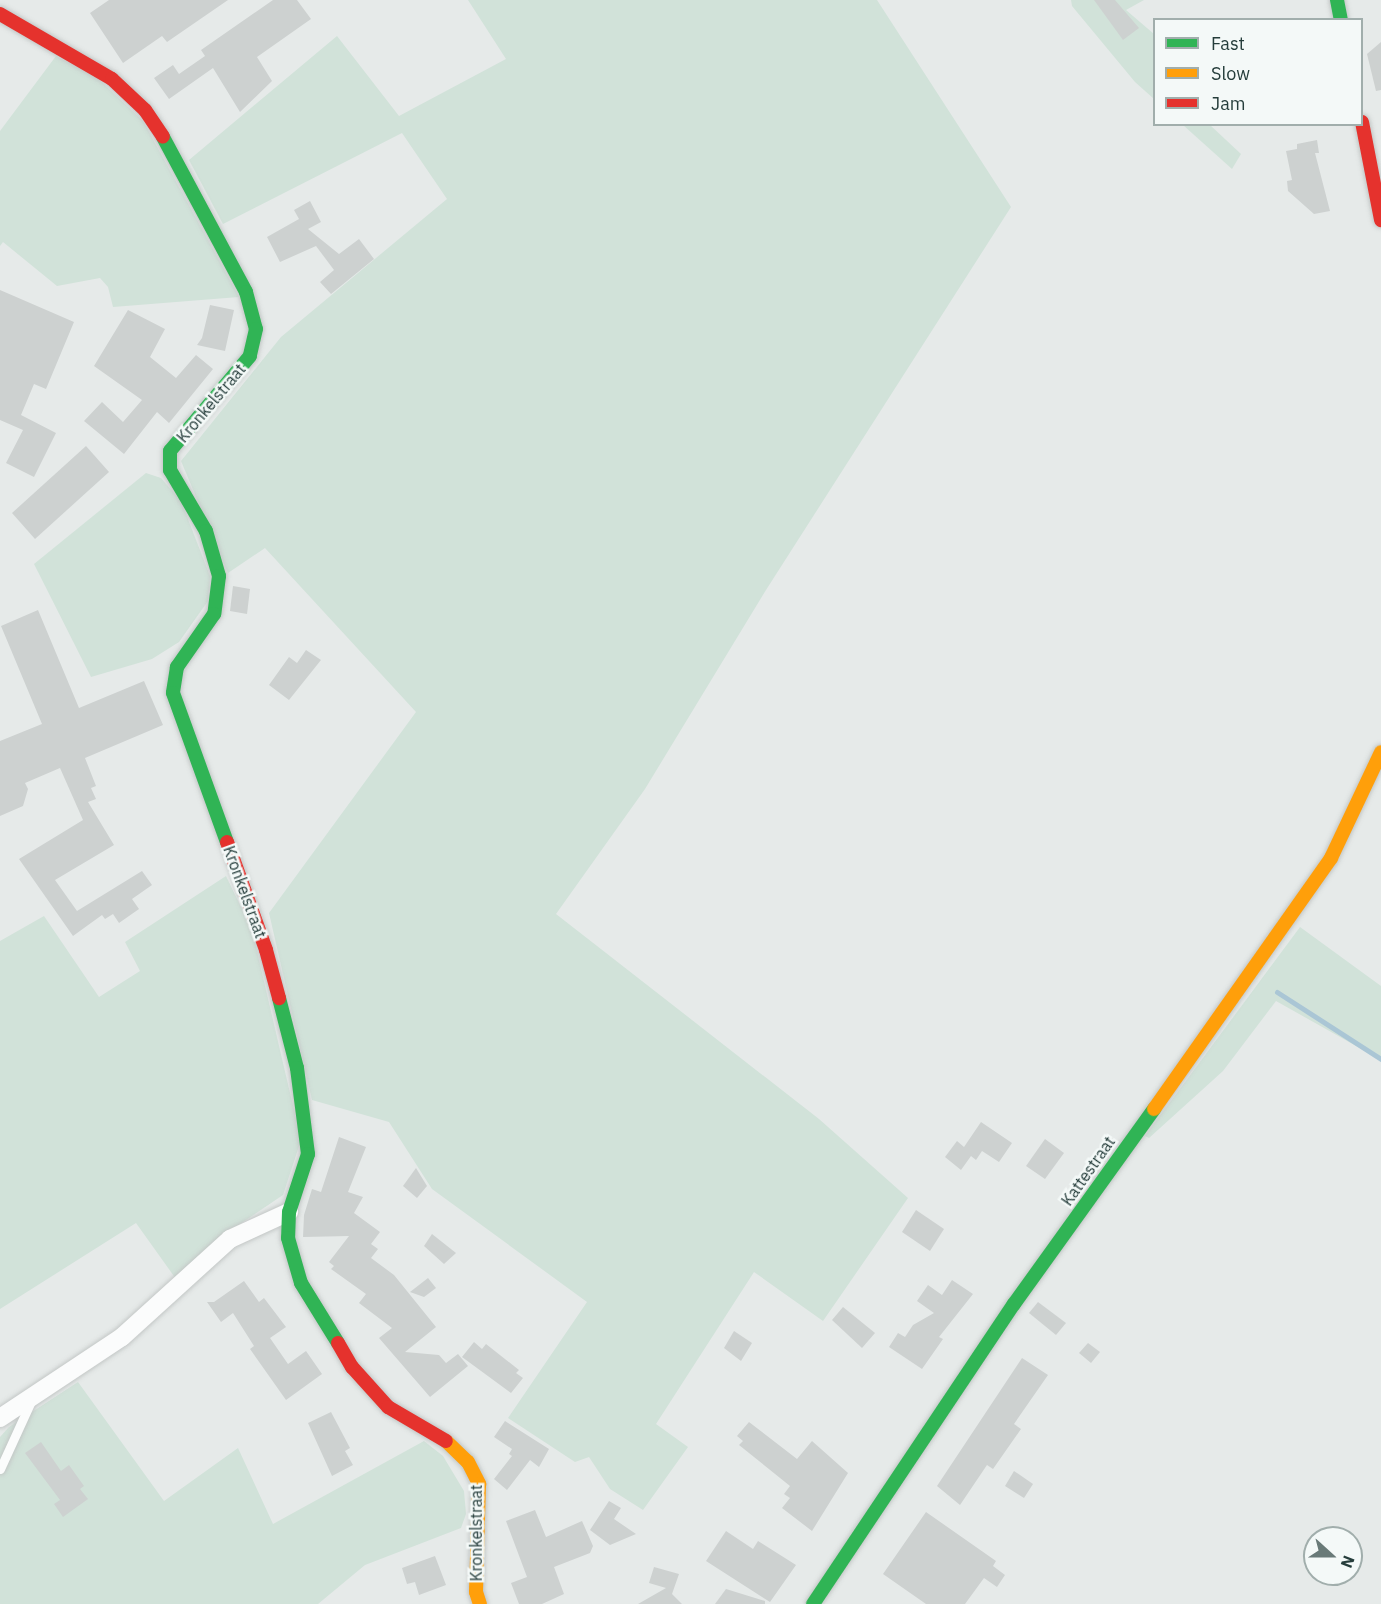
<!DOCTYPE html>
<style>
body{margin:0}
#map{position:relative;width:1381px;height:1604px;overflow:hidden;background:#e6eae9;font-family:"IBM Plex Sans",sans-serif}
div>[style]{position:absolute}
.green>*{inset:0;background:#d1e2d9}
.stream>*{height:5px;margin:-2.5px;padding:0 2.5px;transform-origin:2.5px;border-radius:2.5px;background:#aac6d5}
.building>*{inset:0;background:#cdd1d0}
.roads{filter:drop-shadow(0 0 2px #c3c7c6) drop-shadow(0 0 2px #c3c7c6)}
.lane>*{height:9px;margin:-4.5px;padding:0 4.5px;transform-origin:4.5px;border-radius:4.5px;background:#fbfcfc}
.street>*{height:18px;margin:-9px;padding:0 9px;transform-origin:9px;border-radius:9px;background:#fbfcfc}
.fast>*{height:14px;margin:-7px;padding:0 7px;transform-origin:7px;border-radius:7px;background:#30b455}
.slow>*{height:14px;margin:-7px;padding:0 7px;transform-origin:7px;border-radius:7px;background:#ff9f0a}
.jam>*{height:14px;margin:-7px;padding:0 7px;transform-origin:7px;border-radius:7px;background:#e5322d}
span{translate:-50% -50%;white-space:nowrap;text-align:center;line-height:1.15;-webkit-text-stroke:5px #f4f9f8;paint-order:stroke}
.street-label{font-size:16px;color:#253d3b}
.legend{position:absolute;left:1153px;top:18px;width:210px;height:108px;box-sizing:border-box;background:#f4f9f8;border:2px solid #a1aeac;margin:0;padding:8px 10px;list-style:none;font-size:18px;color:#253d3b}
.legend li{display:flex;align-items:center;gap:12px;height:30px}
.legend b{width:30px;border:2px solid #a1aeac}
.north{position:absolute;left:1303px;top:1526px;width:60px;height:60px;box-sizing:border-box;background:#f4f9f8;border:2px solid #a1aeac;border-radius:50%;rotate:111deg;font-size:16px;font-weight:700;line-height:24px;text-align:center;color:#253d3b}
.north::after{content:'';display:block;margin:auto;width:21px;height:27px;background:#697a78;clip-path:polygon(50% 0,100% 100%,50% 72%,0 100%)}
</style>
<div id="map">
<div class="green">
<div style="clip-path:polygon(468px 0,877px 0,1011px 207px,766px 590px,645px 789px,556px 914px,819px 1119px,908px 1198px,823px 1321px,754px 1272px,656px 1424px,688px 1447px,643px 1510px,610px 1489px,589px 1457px,575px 1462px,508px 1418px,587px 1302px,432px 1189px,389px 1122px,312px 1100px,269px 913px,416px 712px,265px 548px,228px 573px,181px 461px,281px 337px,447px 199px,402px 133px,223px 224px,189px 160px,337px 36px,399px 116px,506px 59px)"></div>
<div style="clip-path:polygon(1071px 0,1144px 0,1126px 10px,1154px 34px,1154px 99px,1135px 82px,1072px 6px)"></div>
<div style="clip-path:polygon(56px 56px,94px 75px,143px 121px,239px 297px,113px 307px,108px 287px,100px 278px,57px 286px,3px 242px,0 246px,0 131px)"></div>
<div style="clip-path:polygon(1183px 125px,1210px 125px,1241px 154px,1232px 169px)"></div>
<div style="clip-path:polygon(146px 473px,161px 478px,181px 501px,210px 576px,208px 601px,179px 642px,152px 659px,91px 677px,34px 564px)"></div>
<div style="clip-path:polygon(226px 876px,252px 930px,301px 1140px,283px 1195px,222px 1236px,176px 1279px,136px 1223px,0 1309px,0 941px,44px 916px,99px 997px,140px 971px,125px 942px)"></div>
<div style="clip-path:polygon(1300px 927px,1381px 986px,1381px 1060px,1276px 1001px,1223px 1071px,1149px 1138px,1145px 1136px)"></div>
<div style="clip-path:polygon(78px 1382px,164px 1501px,238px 1448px,273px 1524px,424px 1441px,443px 1456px,464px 1491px,466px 1514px,461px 1528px,365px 1565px,318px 1604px,0 1604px,0 1437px,9px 1427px)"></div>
</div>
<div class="stream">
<div style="left:1277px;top:992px;width:124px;rotate:32.8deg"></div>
</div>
<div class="building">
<div style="clip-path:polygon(109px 0,228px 0,167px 42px,162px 36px,123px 63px,90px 13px)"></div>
<div style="clip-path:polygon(273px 0,297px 0,311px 19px,257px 57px,272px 81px,240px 112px,213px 68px,169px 99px,154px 78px,173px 65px,179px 74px,205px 56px,201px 50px)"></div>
<div style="clip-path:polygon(1094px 0,1115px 0,1139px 28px,1123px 40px)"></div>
<div style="clip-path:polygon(1381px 42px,1381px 90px,1376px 91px,1367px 54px)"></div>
<div style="clip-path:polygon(1317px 140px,1319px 153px,1315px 153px,1330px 211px,1314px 214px,1288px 191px,1287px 181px,1292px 180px,1286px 151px,1297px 149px,1297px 144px)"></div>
<div style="clip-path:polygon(310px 201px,321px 222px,308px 229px,339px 254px,359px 239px,374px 259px,331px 294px,320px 282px,334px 270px,316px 246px,280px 262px,267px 237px,299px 219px,294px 210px)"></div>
<div style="clip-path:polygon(0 290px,74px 322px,46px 389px,34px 384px,21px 415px,56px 433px,34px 477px,6px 463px,23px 430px,0 420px)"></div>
<div style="clip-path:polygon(210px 305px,234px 310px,225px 351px,197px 345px,202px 338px)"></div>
<div style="clip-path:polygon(128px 310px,165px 329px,150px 357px,176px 378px,196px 355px,213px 369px,169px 423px,157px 412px,124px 454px,84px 421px,102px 402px,123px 422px,142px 400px,94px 366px)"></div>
<div style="clip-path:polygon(86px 446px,109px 472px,35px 539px,12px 513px)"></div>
<div style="clip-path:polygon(233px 586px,250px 589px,247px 614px,230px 611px)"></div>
<div style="clip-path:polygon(38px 610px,79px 708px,144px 681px,163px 725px,85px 758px,96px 786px,91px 788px,96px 799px,88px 802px,114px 845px,55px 880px,77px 911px,142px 871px,152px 885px,132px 899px,139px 909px,119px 923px,113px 914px,105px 919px,102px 915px,73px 936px,19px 859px,83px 820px,60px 768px,25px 783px,28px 789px,23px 806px,0 816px,0 741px,42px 724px,1px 626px)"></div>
<div style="clip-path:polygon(306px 650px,321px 660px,289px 700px,269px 685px,289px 657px,297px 663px)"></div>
<div style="clip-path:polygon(981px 1122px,1012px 1143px,999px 1162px,982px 1151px,976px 1160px,971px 1156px,961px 1170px,945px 1157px,957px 1141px,964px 1147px)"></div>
<div style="clip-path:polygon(339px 1137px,366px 1147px,348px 1192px,363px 1197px,354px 1213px,380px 1232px,371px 1244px,378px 1249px,371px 1258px,394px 1275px,436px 1327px,405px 1352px,439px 1355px,446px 1363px,458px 1354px,468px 1366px,430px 1397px,379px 1338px,392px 1328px,359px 1303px,366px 1294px,331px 1269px,334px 1266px,329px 1262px,349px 1236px,303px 1237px,304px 1215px,312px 1189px,321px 1192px)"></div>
<div style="clip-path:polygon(1045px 1139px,1064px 1153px,1045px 1179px,1026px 1166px)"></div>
<div style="clip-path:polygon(416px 1168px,427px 1186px,417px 1198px,403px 1186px)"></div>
<div style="clip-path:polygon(916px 1210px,944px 1229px,930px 1251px,902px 1232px)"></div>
<div style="clip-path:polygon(432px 1234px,456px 1253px,444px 1264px,424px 1246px)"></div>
<div style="clip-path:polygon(428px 1278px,436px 1288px,424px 1297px,410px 1292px)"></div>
<div style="clip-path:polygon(952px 1280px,973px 1294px,939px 1337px,943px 1339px,922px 1369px,889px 1347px,898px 1333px,905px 1337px,913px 1325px,934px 1313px,917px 1301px,928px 1285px,942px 1295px)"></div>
<div style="clip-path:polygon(244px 1281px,259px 1302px,264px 1298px,286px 1327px,270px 1338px,288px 1364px,306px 1351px,322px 1374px,286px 1400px,250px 1349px,254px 1346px,233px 1313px,221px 1322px,207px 1302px,214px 1302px)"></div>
<div style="clip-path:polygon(1038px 1302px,1066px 1323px,1056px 1335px,1029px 1313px)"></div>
<div style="clip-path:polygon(843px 1307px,875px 1333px,862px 1348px,832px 1320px)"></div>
<div style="clip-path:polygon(734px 1331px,752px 1343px,741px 1361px,724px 1348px)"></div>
<div style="clip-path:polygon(474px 1342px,482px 1349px,486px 1344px,519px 1370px,516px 1373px,523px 1378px,511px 1393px,462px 1357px)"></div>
<div style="clip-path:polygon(1088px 1343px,1100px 1352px,1091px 1363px,1079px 1353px)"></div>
<div style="clip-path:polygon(1022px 1358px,1048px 1375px,1014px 1424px,1021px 1429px,993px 1469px,987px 1465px,960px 1505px,937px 1486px)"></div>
<div style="clip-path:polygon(331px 1412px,350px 1448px,345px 1451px,353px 1465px,332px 1476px,308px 1423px)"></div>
<div style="clip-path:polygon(505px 1421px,549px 1449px,539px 1467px,530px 1460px,507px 1490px,494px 1479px,512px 1456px,509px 1454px,512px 1449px,494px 1437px)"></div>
<div style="clip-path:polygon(749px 1422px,797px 1459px,812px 1441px,848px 1473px,812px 1531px,782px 1508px,790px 1498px,784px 1494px,790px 1486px,739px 1445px,743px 1441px,737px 1436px)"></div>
<div style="clip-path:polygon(41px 1442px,61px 1471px,69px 1465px,84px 1486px,80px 1489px,88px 1499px,63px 1517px,54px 1504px,60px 1500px,25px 1453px)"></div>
<div style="clip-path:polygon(1014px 1471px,1033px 1484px,1024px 1498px,1005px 1486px)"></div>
<div style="clip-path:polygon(609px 1501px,621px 1508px,614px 1519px,636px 1534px,610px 1545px,590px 1530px)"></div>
<div style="clip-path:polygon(535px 1510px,546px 1537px,582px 1521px,593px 1546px,590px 1553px,554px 1567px,564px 1594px,542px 1604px,519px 1604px,511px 1583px,527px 1577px,506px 1521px)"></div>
<div style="clip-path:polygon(926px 1512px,996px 1561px,993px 1566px,1005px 1575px,997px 1587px,984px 1578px,965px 1604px,926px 1604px,883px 1574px)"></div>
<div style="clip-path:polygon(726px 1531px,753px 1549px,758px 1541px,796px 1565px,770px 1602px,706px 1561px)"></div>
<div style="clip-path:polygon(435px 1556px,446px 1585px,419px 1595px,415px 1582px,407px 1584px,402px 1568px)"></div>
<div style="clip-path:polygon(654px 1567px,679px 1574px,672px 1594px,682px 1604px,638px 1604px,666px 1588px,649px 1583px)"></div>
<div style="clip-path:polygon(726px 1589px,765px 1601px,765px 1604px,715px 1604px)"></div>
</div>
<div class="roads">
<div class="lane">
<div style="left:0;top:1469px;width:77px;rotate:-65.4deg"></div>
</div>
<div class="street">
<div style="left:0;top:1418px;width:146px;rotate:-33.6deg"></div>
<div style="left:122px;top:1337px;width:146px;rotate:-42.2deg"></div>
<div style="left:230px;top:1239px;width:65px;rotate:-24.6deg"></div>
</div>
<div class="fast">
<div style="left:1337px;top:0;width:20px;rotate:79deg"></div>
<div style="left:163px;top:137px;width:176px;rotate:61.8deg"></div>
<div style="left:246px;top:292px;width:38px;rotate:75deg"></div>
<div style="left:256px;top:329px;width:28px;rotate:103deg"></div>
<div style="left:250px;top:356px;width:124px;rotate:130.1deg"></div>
<div style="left:170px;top:451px;width:19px;rotate:90deg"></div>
<div style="left:170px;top:470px;width:71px;rotate:59.5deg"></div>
<div style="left:206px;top:531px;width:47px;rotate:73.9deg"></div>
<div style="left:219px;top:576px;width:38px;rotate:97deg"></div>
<div style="left:214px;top:614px;width:65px;rotate:124.9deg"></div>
<div style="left:177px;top:667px;width:26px;rotate:99deg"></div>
<div style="left:173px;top:693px;width:158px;rotate:70.1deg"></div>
<div style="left:279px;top:998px;width:72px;rotate:75.6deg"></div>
<div style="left:297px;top:1068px;width:87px;rotate:82.7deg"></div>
<div style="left:308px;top:1154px;width:61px;rotate:108.1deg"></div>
<div style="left:289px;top:1212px;width:26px;rotate:92deg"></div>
<div style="left:288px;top:1238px;width:47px;rotate:73.9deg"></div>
<div style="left:301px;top:1283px;width:70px;rotate:58.3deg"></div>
<div style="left:813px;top:1604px;width:361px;rotate:-56.2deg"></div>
<div style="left:1014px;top:1304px;width:240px;rotate:-54.3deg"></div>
</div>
<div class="slow">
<div style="left:1154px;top:1109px;width:307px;rotate:-54.8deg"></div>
<div style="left:1331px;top:858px;width:117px;rotate:-64.7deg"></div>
<div style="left:446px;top:1441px;width:30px;rotate:44deg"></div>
<div style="left:468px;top:1462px;width:25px;rotate:63deg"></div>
<div style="left:479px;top:1484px;width:108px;rotate:91.6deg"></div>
<div style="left:476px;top:1592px;width:13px;rotate:72deg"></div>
</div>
<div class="jam">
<div style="left:0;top:14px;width:129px;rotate:30.1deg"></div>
<div style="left:112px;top:79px;width:45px;rotate:43.2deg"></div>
<div style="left:145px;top:110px;width:32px;rotate:56deg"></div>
<div style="left:1362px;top:122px;width:100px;rotate:79deg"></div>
<div style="left:227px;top:842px;width:115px;rotate:70.1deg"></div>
<div style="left:266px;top:950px;width:50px;rotate:74.8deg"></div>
<div style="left:338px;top:1343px;width:28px;rotate:60deg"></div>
<div style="left:352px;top:1367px;width:54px;rotate:48deg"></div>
<div style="left:388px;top:1407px;width:67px;rotate:30.4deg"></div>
</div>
</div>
<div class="street-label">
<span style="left:211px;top:403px;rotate:-50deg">Kronkelstraat</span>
<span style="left:245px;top:892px;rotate:70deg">Kronkelstraat</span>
<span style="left:1088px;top:1171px;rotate:-55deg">Kattestraat</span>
<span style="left:476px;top:1533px;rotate:-90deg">Kronkelstraat</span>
</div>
<ul class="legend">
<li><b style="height:8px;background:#30b455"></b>Fast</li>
<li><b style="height:8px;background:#ff9f0a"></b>Slow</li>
<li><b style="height:8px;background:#e5322d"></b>Jam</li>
</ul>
<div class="north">N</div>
</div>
